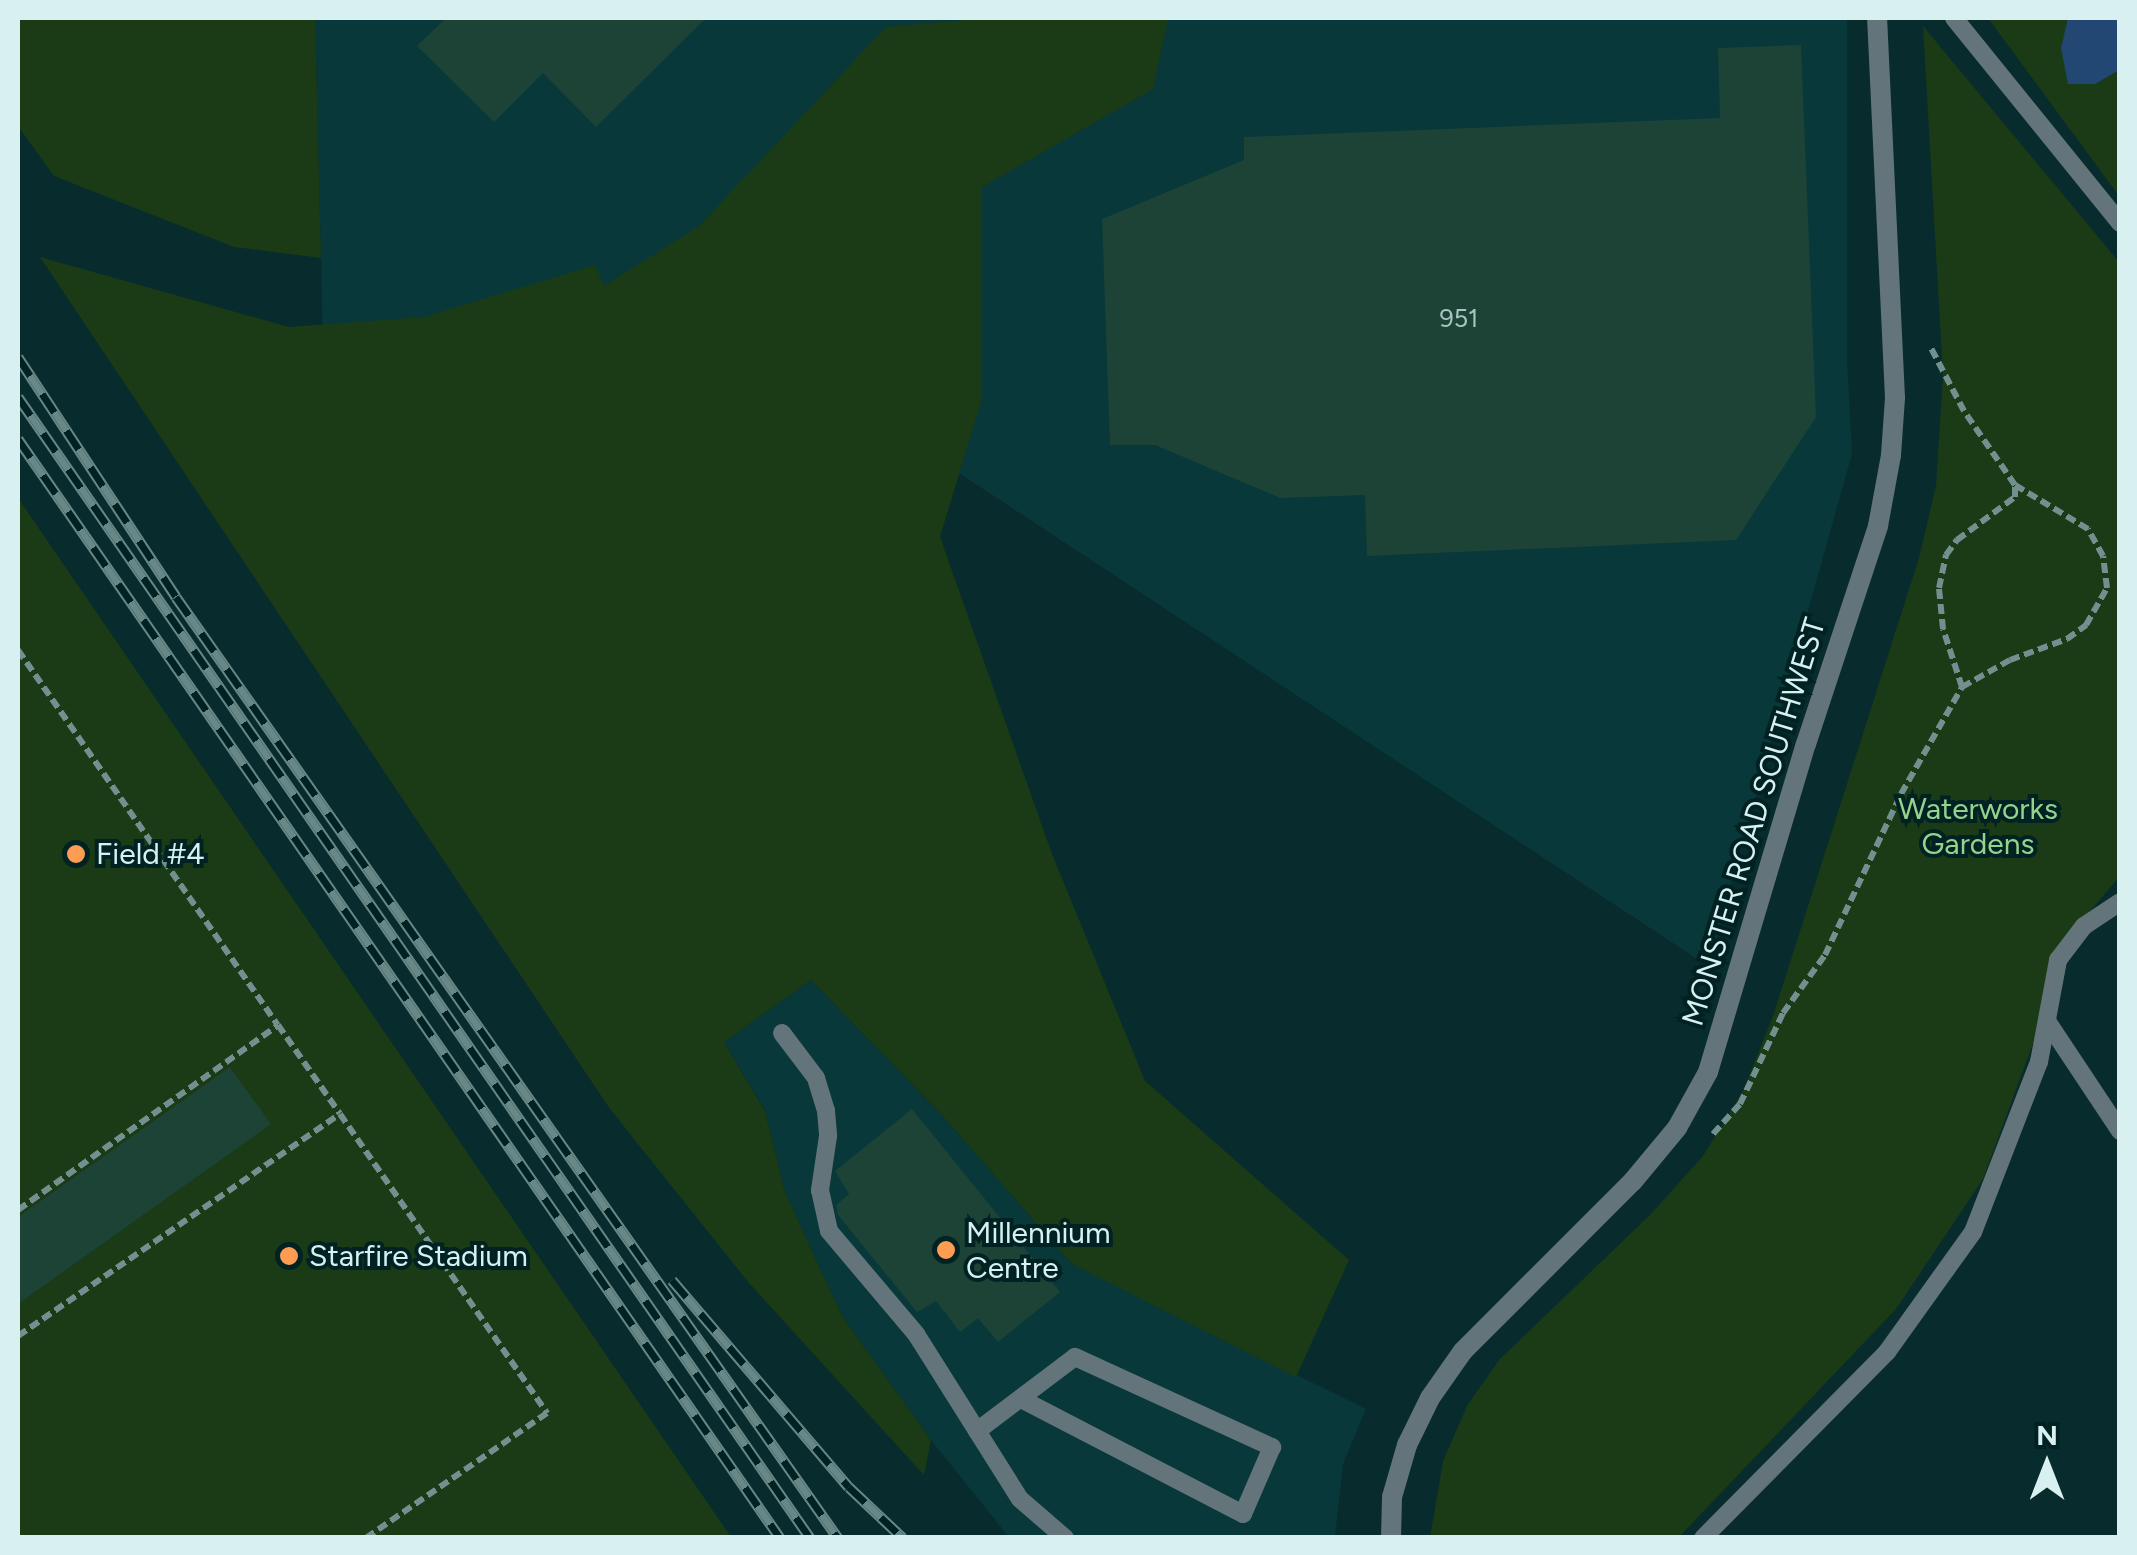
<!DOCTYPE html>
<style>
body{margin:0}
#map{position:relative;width:2137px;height:1555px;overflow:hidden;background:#082c2d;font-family:Figtree,sans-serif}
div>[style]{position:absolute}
.built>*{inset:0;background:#083839}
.green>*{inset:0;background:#1a3b15}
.water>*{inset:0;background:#224772}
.building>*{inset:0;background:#1c4336}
.path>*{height:6px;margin-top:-3px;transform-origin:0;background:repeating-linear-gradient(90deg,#729090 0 10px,transparent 0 15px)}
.service>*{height:18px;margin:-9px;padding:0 9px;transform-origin:9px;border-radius:9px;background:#64747b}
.tertiary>*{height:20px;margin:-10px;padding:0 10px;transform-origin:10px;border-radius:10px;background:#64747b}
.rail>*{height:11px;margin-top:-5.5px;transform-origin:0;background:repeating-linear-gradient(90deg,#002223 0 22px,#688787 0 44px);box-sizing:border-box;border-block:2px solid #688787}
.dots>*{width:28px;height:28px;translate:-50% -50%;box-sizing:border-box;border:5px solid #002223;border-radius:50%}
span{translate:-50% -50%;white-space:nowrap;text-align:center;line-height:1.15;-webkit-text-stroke:8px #002223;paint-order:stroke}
.number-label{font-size:25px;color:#a9c5c2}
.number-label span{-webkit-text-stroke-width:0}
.park-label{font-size:30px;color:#95d28c}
.street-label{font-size:30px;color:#d8f0f0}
.poi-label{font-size:30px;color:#d8f0f0}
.left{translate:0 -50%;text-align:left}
.frame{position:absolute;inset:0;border:20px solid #d8f0f0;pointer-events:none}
.north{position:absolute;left:1997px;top:1415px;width:100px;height:100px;-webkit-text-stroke:8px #002223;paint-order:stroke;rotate:0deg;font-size:28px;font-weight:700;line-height:40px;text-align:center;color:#d8f0f0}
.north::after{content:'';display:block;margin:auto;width:35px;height:45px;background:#d8f0f0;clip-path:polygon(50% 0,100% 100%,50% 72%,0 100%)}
</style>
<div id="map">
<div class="built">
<div style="clip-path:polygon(315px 18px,1847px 18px,1847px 358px,1852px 454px,1708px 966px,801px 369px,324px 380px)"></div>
<div style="clip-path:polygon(811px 980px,941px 1114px,1072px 1264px,1366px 1409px,1343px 1464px,1335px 1537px,1009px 1537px,931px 1440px,842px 1316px,785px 1192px,765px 1110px,724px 1042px)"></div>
</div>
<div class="green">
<div style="clip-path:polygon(18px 18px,315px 18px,321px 258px,234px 247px,54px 176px,18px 126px)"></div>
<div style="clip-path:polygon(989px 18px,1168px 18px,1153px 89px,982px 187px,982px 398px,940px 537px,1052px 854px,1145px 1081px,1349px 1260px,1296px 1377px,1072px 1264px,941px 1114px,811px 980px,724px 1042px,765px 1111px,785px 1192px,842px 1316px,931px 1440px,924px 1475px,749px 1283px,610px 1109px,40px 257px,289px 327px,424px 317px,595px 265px,604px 286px,699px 226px,886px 27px)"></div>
<div style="clip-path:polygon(1988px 18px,2119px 18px,2119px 196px)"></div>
<div style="clip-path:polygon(1923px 26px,2119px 262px,2119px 877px,2075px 929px,1983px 1179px,1896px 1309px,1679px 1537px,1430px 1538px,1443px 1461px,1468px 1404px,1500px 1359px,1650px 1215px,1703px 1156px,1744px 1089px,1773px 1016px,1919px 558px,1936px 486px,1943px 375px)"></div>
<div style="clip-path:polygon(18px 498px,731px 1537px,18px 1537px)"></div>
</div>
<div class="water">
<div style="clip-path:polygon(2068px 18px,2119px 18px,2119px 70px,2095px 84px,2068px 84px,2061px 48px)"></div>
</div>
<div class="building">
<div style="clip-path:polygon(446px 18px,706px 18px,596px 127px,543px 73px,494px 122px,417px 46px)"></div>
<div style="clip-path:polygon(1801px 45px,1816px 417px,1736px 540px,1367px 556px,1365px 495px,1280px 498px,1155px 445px,1110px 445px,1102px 219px,1244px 160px,1244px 137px,1720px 118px,1718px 48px)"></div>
<div style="clip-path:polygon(230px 1067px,271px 1124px,18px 1304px,18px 1217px)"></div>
<div style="clip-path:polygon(912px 1109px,1060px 1292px,998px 1342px,978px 1318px,960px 1332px,936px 1301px,917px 1312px,838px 1215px,836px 1205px,849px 1194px,835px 1171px)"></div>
</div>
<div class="path">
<div style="left:18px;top:650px;width:456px;rotate:55.3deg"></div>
<div style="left:1962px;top:687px;width:55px;rotate:-29.4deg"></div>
<div style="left:2010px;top:660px;width:61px;rotate:-20.2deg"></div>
<div style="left:2067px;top:639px;width:24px;rotate:-36deg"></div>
<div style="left:2086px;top:625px;width:43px;rotate:-60.4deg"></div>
<div style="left:2107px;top:588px;width:32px;rotate:-97deg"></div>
<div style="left:2103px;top:556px;width:31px;rotate:-119deg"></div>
<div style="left:2088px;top:529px;width:85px;rotate:-148.9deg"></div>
<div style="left:1713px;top:1134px;width:40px;rotate:-48deg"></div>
<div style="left:1740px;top:1104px;width:101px;rotate:-64.7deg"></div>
<div style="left:1783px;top:1013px;width:72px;rotate:-54.1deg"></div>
<div style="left:1825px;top:955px;width:178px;rotate:-64.7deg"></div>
<div style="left:1901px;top:794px;width:123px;rotate:-60.3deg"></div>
<div style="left:1962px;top:687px;width:61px;rotate:-108.1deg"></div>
<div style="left:1943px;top:629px;width:41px;rotate:-95.6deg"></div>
<div style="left:1939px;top:588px;width:34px;rotate:-78deg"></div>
<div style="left:1946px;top:555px;width:19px;rotate:-54deg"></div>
<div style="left:1957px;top:540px;width:72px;rotate:-36.6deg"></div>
<div style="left:2015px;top:497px;width:12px;rotate:-90deg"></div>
<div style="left:2015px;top:485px;width:90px;rotate:-124.6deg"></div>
<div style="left:1964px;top:411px;width:73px;rotate:-117.6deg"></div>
<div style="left:18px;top:1210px;width:319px;rotate:-35.4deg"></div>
<div style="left:278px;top:1025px;width:108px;rotate:55.1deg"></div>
<div style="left:18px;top:1336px;width:391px;rotate:-34.6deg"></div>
<div style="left:340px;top:1114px;width:364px;rotate:55.3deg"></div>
<div style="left:547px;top:1413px;width:220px;rotate:145.4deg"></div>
</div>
<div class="service">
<div style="left:1954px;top:18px;width:264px;rotate:51deg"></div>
<div style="left:2047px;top:1021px;width:132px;rotate:56.4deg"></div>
<div style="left:782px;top:1033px;width:56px;rotate:52.9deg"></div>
<div style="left:816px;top:1078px;width:34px;rotate:73deg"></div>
<div style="left:826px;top:1111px;width:25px;rotate:85deg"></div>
<div style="left:828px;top:1136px;width:55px;rotate:98.4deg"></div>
<div style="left:820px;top:1190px;width:42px;rotate:77.6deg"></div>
<div style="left:829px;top:1231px;width:135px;rotate:49.8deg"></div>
<div style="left:916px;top:1334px;width:195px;rotate:57.8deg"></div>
<div style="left:1020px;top:1499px;width:60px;rotate:40.9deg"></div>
<div style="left:977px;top:1431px;width:123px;rotate:-37.1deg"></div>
<div style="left:1075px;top:1357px;width:217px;rotate:24.6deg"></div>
<div style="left:1272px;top:1447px;width:73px;rotate:113.4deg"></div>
<div style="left:1243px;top:1514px;width:250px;rotate:-152.6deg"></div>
<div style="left:1703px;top:1538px;width:262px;rotate:-45.3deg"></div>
<div style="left:1887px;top:1352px;width:148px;rotate:-54.4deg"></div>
<div style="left:1973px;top:1232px;width:182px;rotate:-68.8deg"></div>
<div style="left:2039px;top:1062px;width:104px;rotate:-79.4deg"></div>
<div style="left:2058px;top:960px;width:43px;rotate:-52.6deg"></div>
<div style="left:2084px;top:926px;width:43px;rotate:-33.7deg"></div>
</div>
<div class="tertiary">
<div style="left:1391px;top:1538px;width:41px;rotate:-88.6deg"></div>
<div style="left:1392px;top:1497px;width:54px;rotate:-73.9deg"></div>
<div style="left:1407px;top:1445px;width:52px;rotate:-63.9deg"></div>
<div style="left:1430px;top:1398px;width:57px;rotate:-54.9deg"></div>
<div style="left:1463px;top:1351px;width:240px;rotate:-45deg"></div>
<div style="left:1633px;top:1181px;width:69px;rotate:-50.3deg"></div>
<div style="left:1677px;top:1128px;width:64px;rotate:-61deg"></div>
<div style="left:1708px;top:1072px;width:342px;rotate:-73.4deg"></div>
<div style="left:1806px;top:744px;width:230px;rotate:-71.7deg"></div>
<div style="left:1878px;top:526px;width:72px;rotate:-79.6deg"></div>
<div style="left:1891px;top:455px;width:57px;rotate:-86deg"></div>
<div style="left:1895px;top:398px;width:380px;rotate:-92.7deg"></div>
</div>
<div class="rail">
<div style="left:18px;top:357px;width:287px;rotate:56.6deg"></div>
<div style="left:176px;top:597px;width:1151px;rotate:54.87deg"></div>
<div style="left:18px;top:397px;width:1389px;rotate:55.23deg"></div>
<div style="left:18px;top:439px;width:1337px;rotate:55.26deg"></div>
<div style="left:672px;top:1280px;width:272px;rotate:49.5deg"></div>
<div style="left:849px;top:1487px;width:74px;rotate:43.4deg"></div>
</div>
<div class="dots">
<div style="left:76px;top:854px;background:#fc9d53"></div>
<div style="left:946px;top:1250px;background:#fc9d53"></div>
<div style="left:289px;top:1256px;background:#fc9d53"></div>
</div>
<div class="number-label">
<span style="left:1459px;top:318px">951</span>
</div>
<div class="park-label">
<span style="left:1978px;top:826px">Waterworks<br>Gardens</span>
</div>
<div class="street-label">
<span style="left:1754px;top:822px;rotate:-73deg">MONSTER ROAD SOUTHWEST</span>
</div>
<div class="poi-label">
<span class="left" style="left:96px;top:854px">Field #4</span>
<span class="left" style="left:966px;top:1250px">Millennium<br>Centre</span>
<span class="left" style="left:309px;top:1256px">Starfire Stadium</span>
</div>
<div class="frame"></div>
<div class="north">N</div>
</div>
